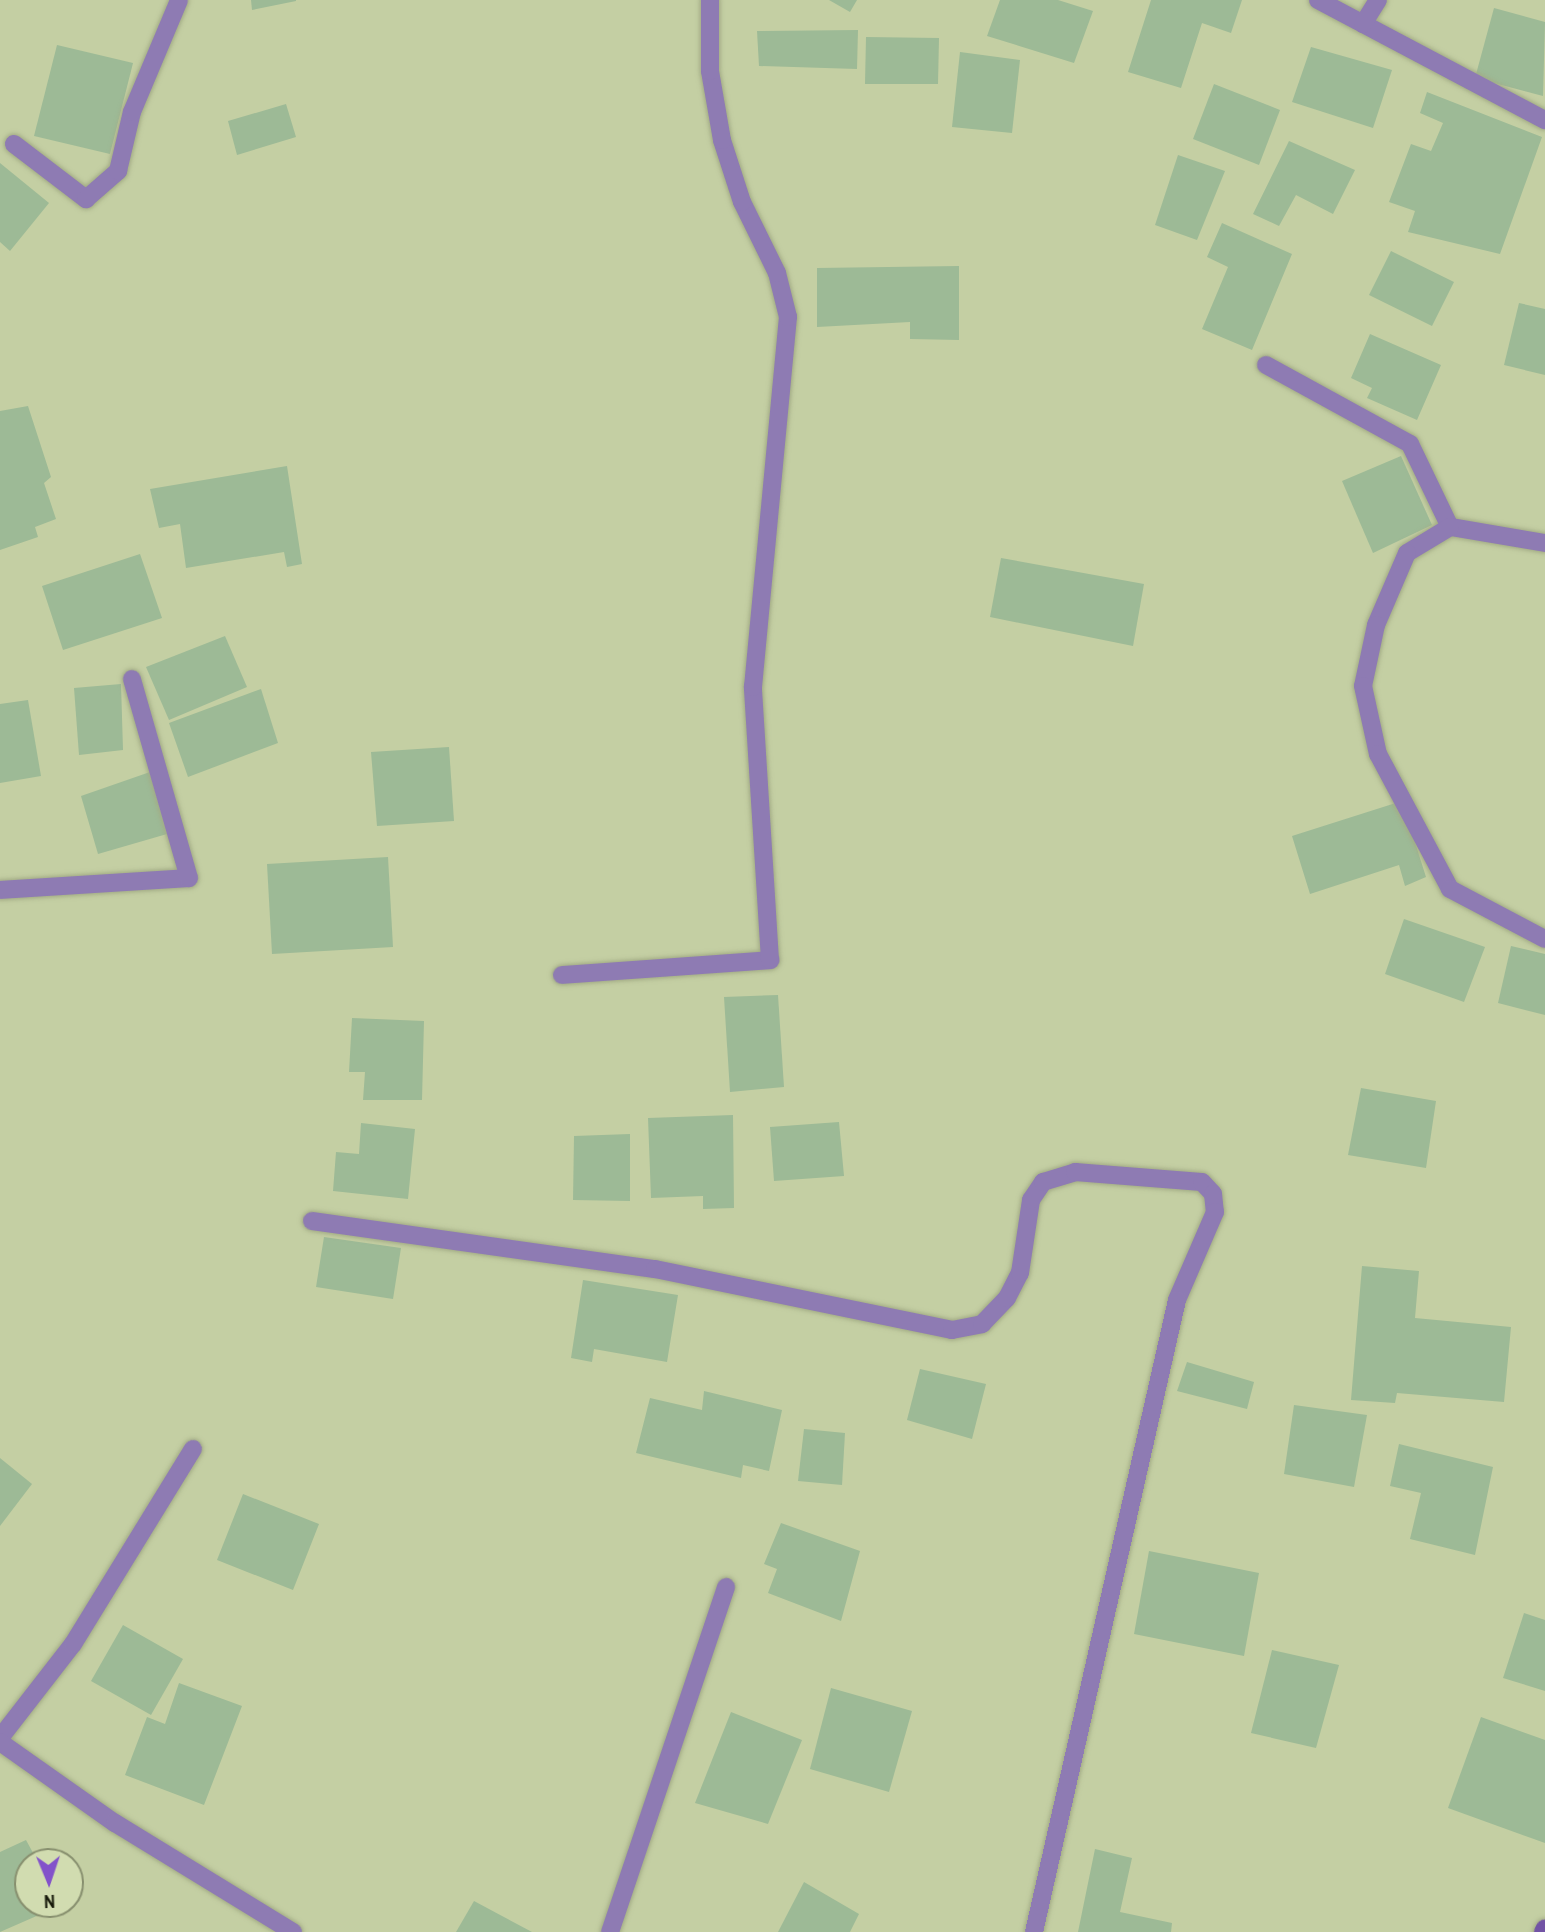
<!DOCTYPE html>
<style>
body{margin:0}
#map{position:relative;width:1545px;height:1932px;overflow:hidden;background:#c4cfa3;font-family:"Archivo Narrow",sans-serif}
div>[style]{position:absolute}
.building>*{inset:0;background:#9dba96}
.roads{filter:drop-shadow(0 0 2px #a2ab85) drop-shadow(0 0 2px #a2ab85)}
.street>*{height:18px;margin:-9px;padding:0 9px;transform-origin:9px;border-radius:9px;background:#8e7bb3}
.secondary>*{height:18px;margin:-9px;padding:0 9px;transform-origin:9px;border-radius:9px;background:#7253a5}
span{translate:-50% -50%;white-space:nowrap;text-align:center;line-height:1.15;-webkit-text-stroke:5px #d1dcb0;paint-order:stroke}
.north{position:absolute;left:14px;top:1848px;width:70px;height:70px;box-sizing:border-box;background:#d1dcb0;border:2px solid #878f6e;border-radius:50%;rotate:178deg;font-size:19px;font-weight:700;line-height:28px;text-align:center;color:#181b0b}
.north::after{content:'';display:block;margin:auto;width:24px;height:32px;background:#8352ca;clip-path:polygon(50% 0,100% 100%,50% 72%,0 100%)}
</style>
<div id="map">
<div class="building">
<div style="clip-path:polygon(251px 0,296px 0,296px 1px,252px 10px)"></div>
<div style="clip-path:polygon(829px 0,857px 0,850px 12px)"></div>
<div style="clip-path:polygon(1000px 0,1058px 0,1093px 11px,1074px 63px,987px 36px)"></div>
<div style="clip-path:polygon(1151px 0,1242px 0,1231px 33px,1202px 23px,1181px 88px,1128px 72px)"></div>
<div style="clip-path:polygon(1494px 8px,1545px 22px,1543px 96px,1475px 78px)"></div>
<div style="clip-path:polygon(858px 30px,857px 69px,759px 66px,757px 31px)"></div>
<div style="clip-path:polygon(866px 37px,939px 38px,938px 84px,865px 84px)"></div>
<div style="clip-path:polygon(57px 45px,133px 63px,110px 154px,34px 136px)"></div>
<div style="clip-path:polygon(1311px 47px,1392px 70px,1373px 128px,1292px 102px)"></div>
<div style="clip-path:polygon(960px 52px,1020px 60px,1012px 133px,952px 127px)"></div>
<div style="clip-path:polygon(1214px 84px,1280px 110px,1259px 165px,1193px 139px)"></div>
<div style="clip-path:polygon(1427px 92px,1542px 137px,1500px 254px,1408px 232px,1415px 211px,1389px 202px,1411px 144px,1431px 151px,1443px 123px,1420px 113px)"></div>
<div style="clip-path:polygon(286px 104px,296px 137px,237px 155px,228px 121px)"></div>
<div style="clip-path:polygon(1289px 141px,1355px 170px,1333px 214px,1296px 195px,1279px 226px,1253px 214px)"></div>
<div style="clip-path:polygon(1178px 155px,1225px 171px,1197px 240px,1155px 225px)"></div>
<div style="clip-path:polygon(0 163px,49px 203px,10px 251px,0 242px)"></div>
<div style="clip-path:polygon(1222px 223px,1292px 254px,1252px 350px,1202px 329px,1228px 267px,1207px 257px)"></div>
<div style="clip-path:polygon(1391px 251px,1454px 282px,1432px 326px,1369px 295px)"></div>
<div style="clip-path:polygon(959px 266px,959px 340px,910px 339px,910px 322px,817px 327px,817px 268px)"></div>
<div style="clip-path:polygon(1519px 303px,1545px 309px,1545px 375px,1504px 365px)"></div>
<div style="clip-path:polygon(1370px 334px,1441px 365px,1417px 420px,1367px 398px,1372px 388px,1351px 378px)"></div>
<div style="clip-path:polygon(28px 406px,51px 477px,44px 483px,56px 519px,35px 527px,38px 537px,0 550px,0 411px)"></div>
<div style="clip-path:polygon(1401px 456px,1432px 525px,1373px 553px,1342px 481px)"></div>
<div style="clip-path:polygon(287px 466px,302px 564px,287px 567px,284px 552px,186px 568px,180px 524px,159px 528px,150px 489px)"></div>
<div style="clip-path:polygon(140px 554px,162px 618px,63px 650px,42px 586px)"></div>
<div style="clip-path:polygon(1001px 558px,1144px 584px,1133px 646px,990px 617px)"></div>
<div style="clip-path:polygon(225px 636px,247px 687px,169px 720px,146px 667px)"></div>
<div style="clip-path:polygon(121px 684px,123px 750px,79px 755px,74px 688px)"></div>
<div style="clip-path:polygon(261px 689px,278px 743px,188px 777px,169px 723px)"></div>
<div style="clip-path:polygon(28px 700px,41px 776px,0 783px,0 704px)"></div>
<div style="clip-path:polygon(449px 747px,454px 821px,377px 826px,371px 752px)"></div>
<div style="clip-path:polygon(150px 772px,167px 834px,98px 854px,81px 796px)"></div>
<div style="clip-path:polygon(1402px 801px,1426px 877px,1405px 886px,1399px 865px,1310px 894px,1292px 836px)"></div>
<div style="clip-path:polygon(388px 857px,393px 947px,272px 954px,267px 864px)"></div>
<div style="clip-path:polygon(1404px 919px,1485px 947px,1464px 1002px,1385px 974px)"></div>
<div style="clip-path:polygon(1511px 946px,1545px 954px,1545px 1015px,1498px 1003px)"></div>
<div style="clip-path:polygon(778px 995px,784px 1087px,730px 1092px,724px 997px)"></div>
<div style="clip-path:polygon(352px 1018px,424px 1021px,422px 1100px,363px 1100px,365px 1072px,349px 1072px)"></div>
<div style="clip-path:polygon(1361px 1088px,1436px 1101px,1426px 1168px,1348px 1155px)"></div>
<div style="clip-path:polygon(733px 1115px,734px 1208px,703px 1209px,703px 1196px,651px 1198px,648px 1118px)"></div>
<div style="clip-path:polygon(839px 1122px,844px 1176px,774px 1181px,770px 1127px)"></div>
<div style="clip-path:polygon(361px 1123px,415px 1129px,408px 1199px,333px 1191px,336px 1152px,359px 1154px)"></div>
<div style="clip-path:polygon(630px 1134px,630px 1201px,573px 1200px,574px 1136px)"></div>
<div style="clip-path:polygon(324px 1237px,401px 1248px,393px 1299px,316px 1287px)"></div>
<div style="clip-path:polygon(1362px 1266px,1419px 1271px,1415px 1318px,1511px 1327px,1504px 1402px,1397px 1393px,1395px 1403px,1351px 1400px)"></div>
<div style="clip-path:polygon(583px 1280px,678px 1295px,667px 1362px,594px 1349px,592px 1362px,571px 1358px)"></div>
<div style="clip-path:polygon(1187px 1362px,1254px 1382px,1247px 1409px,1177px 1391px)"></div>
<div style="clip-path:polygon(920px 1369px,986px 1384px,972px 1439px,907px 1420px)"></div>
<div style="clip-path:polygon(704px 1391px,782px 1410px,769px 1471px,743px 1465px,741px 1478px,636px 1453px,650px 1398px,702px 1410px)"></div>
<div style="clip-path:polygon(1294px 1405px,1367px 1415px,1354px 1487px,1284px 1474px)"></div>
<div style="clip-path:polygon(804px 1429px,845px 1433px,842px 1485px,798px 1481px)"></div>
<div style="clip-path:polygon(1399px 1444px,1493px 1467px,1475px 1555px,1410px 1539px,1421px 1493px,1390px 1486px)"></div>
<div style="clip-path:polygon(0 1458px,32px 1484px,0 1526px)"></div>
<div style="clip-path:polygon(243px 1494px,319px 1524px,293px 1590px,217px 1560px)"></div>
<div style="clip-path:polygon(781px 1523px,860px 1551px,841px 1621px,768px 1593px,777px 1569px,764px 1564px)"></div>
<div style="clip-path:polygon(1149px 1551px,1259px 1573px,1244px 1656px,1134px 1634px)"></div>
<div style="clip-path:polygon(1524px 1613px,1545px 1620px,1545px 1691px,1503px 1678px)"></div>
<div style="clip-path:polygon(123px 1625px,183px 1659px,151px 1715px,91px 1681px)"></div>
<div style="clip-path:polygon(1272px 1650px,1339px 1665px,1316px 1748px,1251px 1733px)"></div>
<div style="clip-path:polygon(179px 1683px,242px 1706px,204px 1805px,125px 1775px,147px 1717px,165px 1724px)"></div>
<div style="clip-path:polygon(831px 1688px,912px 1711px,889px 1792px,810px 1769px)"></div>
<div style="clip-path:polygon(731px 1712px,802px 1740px,768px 1824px,695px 1803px)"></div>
<div style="clip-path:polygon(1481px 1717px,1545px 1740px,1545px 1843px,1448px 1808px)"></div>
<div style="clip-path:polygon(26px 1840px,38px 1862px,28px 1862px,28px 1904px,64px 1904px,0 1932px,0 1852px)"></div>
<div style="clip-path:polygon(1095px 1849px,1132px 1858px,1120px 1912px,1172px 1923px,1171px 1932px,1078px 1932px)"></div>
<div style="clip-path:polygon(804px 1882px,859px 1914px,850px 1932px,778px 1932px)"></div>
<div style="clip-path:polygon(474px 1901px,532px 1932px,456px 1932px)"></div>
</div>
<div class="roads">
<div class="street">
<div style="left:1318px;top:0;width:257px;rotate:27.9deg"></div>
<div style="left:1363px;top:24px;width:28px;rotate:-58deg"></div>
<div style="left:14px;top:144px;width:91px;rotate:37.4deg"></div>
<div style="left:86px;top:199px;width:43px;rotate:-41.2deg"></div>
<div style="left:118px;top:171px;width:61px;rotate:-76.7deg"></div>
<div style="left:132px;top:112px;width:121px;rotate:-67.2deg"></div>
<div style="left:1266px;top:365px;width:164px;rotate:28.7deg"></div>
<div style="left:1410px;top:444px;width:92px;rotate:64.3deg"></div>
<div style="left:1545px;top:543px;width:96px;rotate:-170.4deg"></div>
<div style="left:1450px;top:527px;width:50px;rotate:148.8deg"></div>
<div style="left:1407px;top:553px;width:78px;rotate:113.3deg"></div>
<div style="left:1376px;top:625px;width:62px;rotate:102deg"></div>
<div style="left:1363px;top:686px;width:70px;rotate:77.6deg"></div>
<div style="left:1378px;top:754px;width:153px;rotate:61.9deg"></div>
<div style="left:1450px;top:889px;width:107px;rotate:27.8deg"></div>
<div style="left:0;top:890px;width:189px;rotate:-3.6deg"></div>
<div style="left:189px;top:878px;width:207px;rotate:-106deg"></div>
<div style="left:562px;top:975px;width:209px;rotate:-4.1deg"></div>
<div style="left:770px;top:960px;width:274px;rotate:-93.6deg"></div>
<div style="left:753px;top:687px;width:372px;rotate:-84.6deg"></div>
<div style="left:788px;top:317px;width:45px;rotate:-104deg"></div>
<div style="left:777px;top:273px;width:79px;rotate:-116.2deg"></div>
<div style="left:742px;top:202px;width:65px;rotate:-107.9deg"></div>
<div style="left:722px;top:140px;width:70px;rotate:-99.9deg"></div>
<div style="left:710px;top:71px;width:71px;rotate:-90deg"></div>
<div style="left:312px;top:1221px;width:346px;rotate:8deg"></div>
<div style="left:655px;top:1269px;width:303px;rotate:11.6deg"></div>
<div style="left:952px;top:1330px;width:31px;rotate:-11deg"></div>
<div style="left:982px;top:1324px;width:36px;rotate:-46deg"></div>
<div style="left:1007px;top:1298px;width:28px;rotate:-63deg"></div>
<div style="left:1020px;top:1273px;width:74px;rotate:-81.4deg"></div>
<div style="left:1031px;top:1200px;width:22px;rotate:-56deg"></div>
<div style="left:1043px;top:1182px;width:34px;rotate:-17deg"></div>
<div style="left:1075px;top:1172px;width:127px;rotate:4.5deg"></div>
<div style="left:1202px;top:1182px;width:16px;rotate:47deg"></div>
<div style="left:1213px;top:1194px;width:18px;rotate:84deg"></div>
<div style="left:1215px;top:1212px;width:96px;rotate:113.4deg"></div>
<div style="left:1177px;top:1300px;width:648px;rotate:102.75deg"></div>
<div style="left:0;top:1738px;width:119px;rotate:-52.2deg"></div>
<div style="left:73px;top:1644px;width:229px;rotate:-58.4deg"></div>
<div style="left:0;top:1742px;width:141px;rotate:35.2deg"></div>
<div style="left:115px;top:1823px;width:209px;rotate:31.5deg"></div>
<div style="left:610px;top:1932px;width:364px;rotate:-71.4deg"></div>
</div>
<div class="secondary">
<div style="left:1543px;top:1932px;width:4px;rotate:-63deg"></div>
</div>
</div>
<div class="north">N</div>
</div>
